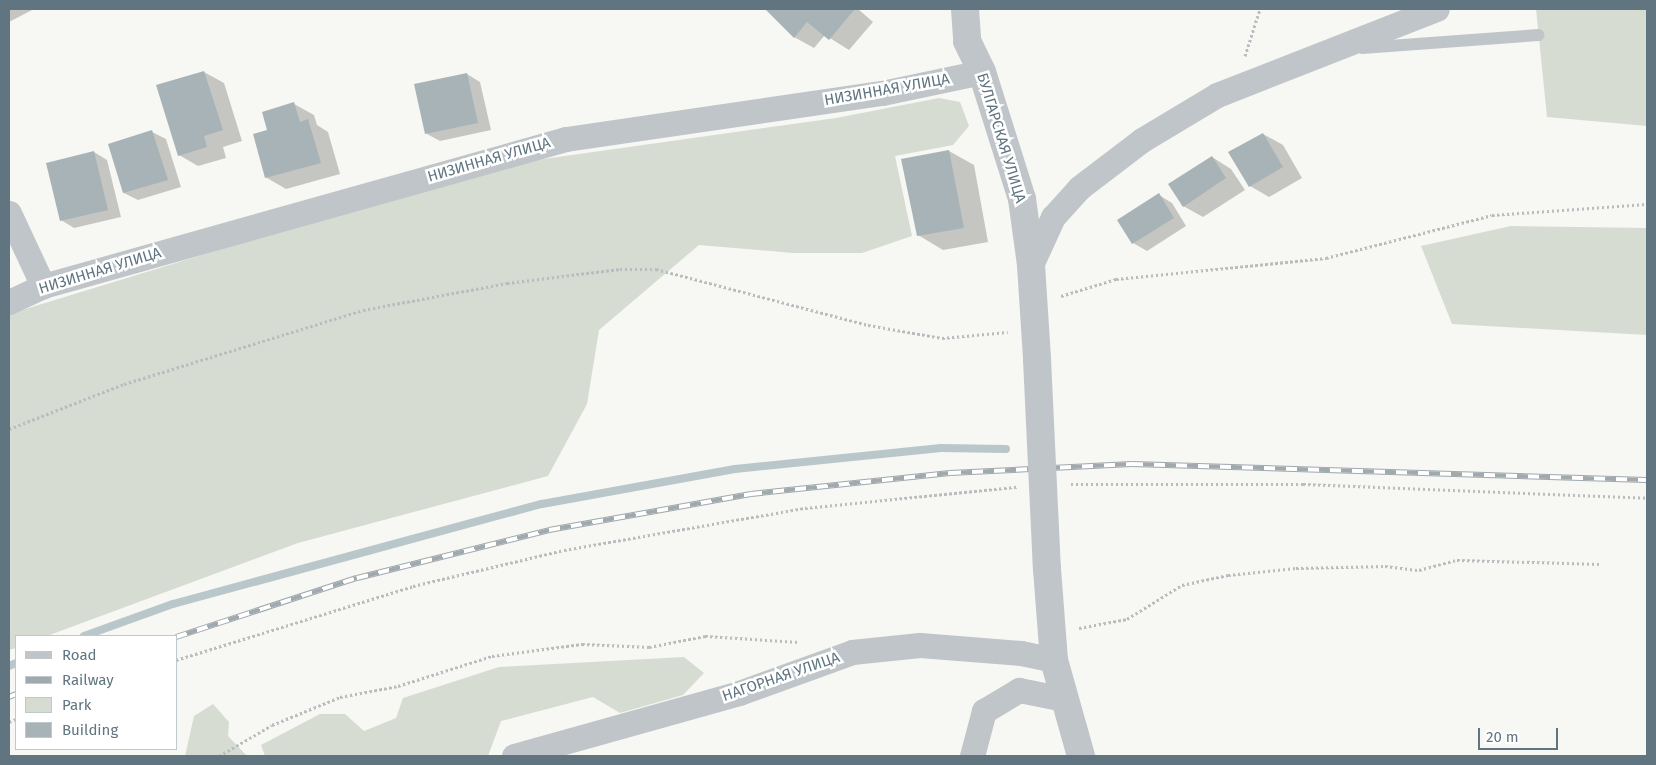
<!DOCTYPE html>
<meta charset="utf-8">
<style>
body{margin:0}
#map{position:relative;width:1656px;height:765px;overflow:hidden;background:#f7f7f3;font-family:"Fira Sans",sans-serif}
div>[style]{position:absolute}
.green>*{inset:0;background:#d7dcd2}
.shadow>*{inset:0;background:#0003}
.stream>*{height:8px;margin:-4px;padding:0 4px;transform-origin:4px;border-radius:4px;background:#b9c7cb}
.building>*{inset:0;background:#a8b3b7}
.path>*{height:3px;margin-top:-1.5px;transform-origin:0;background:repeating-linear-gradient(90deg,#b9bdbf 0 2.5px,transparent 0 5px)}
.service>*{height:12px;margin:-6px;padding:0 6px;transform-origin:6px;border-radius:6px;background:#bfc5c8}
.minor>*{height:25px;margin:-12.5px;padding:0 12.5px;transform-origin:12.5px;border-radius:12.5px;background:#bfc5c8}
.tertiary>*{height:28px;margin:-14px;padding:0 14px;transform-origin:14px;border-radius:14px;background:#bfc5c8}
.rail>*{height:5.5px;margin-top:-2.75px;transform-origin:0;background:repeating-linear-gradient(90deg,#fff 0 11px,#a0a9ae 0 22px);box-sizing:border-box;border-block:1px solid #a0a9ae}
.tertiary-bridge>*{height:28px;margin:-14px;padding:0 14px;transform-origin:14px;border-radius:14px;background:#bfc5c8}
span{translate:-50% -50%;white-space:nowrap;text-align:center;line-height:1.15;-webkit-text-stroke:5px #fff;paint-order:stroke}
.street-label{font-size:15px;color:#607580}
.frame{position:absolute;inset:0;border:10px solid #607580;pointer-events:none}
.legend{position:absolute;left:15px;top:635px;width:162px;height:115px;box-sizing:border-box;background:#fff;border:1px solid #bfc8cc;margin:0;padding:6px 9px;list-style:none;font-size:15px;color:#607580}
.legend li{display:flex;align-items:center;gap:10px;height:25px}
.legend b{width:25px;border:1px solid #bfc8cc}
.scale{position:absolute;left:1478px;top:728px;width:80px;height:22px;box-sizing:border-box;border:2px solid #607580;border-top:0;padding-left:6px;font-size:15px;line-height:18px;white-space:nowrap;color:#607580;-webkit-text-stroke:4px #fff;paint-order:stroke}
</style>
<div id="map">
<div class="green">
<div style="clip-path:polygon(1536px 9px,1647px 9px,1647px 126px,1547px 117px)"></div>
<div style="clip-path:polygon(939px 98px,960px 102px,969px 126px,953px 145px,895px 156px,912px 236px,862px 253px,793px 253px,699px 245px,599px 330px,587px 404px,548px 476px,298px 543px,47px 636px,16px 636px,16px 648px,9px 650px,9px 314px,493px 166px,836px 118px)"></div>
<div style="clip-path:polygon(1511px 226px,1647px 228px,1647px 335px,1452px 324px,1421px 246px)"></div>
<div style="clip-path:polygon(684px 657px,704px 673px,683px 695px,620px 713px,593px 697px,501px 721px,488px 756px,265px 756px,261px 745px,320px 714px,345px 714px,364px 731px,396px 718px,403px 698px,499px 667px)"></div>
<div style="clip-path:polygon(213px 704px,229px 722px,228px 736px,247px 756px,185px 756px,194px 716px)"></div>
</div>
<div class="shadow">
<div style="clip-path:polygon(9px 9px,34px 9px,9px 22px)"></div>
<div style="clip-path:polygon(766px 9px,858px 9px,873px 22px,849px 50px,825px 35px,814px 48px,794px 37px)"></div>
<div style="clip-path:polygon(204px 72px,224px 83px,242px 141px,223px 147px,226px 158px,198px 166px,179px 155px)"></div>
<div style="clip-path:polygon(467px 74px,480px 82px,491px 130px,440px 141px,427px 134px)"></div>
<div style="clip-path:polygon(294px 104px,314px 115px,317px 125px,328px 132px,340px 174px,286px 189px,267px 178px,268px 131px)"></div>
<div style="clip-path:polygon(152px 132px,166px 139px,181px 187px,138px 200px,124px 193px,109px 145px)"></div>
<div style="clip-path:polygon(1263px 134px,1283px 145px,1302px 178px,1269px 197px,1250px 186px)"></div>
<div style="clip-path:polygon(949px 151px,974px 165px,988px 242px,943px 250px,918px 235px)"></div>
<div style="clip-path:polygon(94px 152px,107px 160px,121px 217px,74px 228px,61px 220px)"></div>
<div style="clip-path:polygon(1212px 157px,1231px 169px,1245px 190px,1203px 217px,1183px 206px)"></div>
<div style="clip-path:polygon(1159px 195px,1172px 203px,1186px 226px,1147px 251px,1133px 243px)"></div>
</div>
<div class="stream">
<div style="left:84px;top:636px;width:95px;rotate:-19.8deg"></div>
<div style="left:173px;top:604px;width:382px;rotate:-15.2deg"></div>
<div style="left:542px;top:504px;width:196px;rotate:-10.3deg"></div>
<div style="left:735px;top:469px;width:207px;rotate:-5.8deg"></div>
<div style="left:941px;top:448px;width:65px;rotate:0.9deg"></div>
<div style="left:9px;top:666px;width:8px;rotate:-23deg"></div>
</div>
<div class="building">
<div style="clip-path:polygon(765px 9px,853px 9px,854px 10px,829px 40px,807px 22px,794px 38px)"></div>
<div style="clip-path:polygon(204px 71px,223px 130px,204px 136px,207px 147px,178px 156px,156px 85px)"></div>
<div style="clip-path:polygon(467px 73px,478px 123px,425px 134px,414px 84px)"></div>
<div style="clip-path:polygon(294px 102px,300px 122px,308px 119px,321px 163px,265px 178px,253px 134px,267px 130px,262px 112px)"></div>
<div style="clip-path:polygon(152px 130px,168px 180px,123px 193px,108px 144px)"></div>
<div style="clip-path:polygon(1263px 133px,1283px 167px,1249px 187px,1228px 152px)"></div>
<div style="clip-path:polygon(949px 150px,964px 228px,917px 236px,901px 159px)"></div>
<div style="clip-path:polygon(94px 151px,108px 210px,60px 221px,46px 163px)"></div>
<div style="clip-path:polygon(1212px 156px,1226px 178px,1183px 207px,1168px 184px)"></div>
<div style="clip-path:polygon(1159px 193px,1174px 218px,1132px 244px,1117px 220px)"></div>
</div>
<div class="path">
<div style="left:1245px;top:56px;width:49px;rotate:-72.3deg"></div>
<div style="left:1061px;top:296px;width:58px;rotate:-17.2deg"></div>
<div style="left:1116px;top:279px;width:211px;rotate:-5.7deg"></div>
<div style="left:1326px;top:258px;width:171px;rotate:-14.5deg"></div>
<div style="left:1492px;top:215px;width:155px;rotate:-4.1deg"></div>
<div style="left:9px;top:429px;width:123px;rotate:-21.4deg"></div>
<div style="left:124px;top:384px;width:250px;rotate:-17.2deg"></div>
<div style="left:363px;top:310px;width:147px;rotate:-10.6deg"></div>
<div style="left:507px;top:283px;width:114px;rotate:-7.1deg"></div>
<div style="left:620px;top:269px;width:36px"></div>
<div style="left:656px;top:269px;width:219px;rotate:14.8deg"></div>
<div style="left:868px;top:325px;width:75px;rotate:10deg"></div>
<div style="left:942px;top:338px;width:66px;rotate:-5.2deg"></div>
<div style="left:1071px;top:484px;width:232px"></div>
<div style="left:1303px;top:484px;width:344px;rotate:2.3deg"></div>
<div style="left:1079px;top:628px;width:49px;rotate:-10.6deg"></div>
<div style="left:1127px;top:619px;width:65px;rotate:-31.7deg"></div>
<div style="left:1182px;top:585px;width:47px;rotate:-12.3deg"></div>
<div style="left:1228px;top:575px;width:68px;rotate:-5.9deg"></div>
<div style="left:1296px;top:568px;width:89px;rotate:-1.3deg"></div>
<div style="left:1385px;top:566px;width:34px;rotate:7deg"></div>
<div style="left:1419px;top:570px;width:39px;rotate:-15deg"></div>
<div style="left:1457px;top:560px;width:142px;rotate:1.6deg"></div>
<div style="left:176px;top:660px;width:248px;rotate:-17.3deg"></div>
<div style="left:413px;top:586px;width:155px;rotate:-13.4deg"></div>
<div style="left:564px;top:550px;width:245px;rotate:-9.9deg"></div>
<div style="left:805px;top:508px;width:213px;rotate:-5.7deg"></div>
<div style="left:9px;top:722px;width:8px;rotate:-23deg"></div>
<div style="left:219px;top:756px;width:61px;rotate:-30.3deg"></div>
<div style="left:272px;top:725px;width:74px;rotate:-22.4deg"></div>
<div style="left:340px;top:697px;width:59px;rotate:-10.7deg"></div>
<div style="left:398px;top:686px;width:99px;rotate:-17.7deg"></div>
<div style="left:492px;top:656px;width:91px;rotate:-7.6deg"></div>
<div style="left:582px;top:644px;width:67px;rotate:2.6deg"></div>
<div style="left:649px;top:647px;width:57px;rotate:-11.1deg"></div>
<div style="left:705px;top:636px;width:94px;rotate:3.7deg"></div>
</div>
<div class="service">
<div style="left:1362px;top:48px;width:177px;rotate:-4.2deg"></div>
</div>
<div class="minor">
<div style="left:9px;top:213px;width:81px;rotate:65deg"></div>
<div style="left:1031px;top:265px;width:53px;rotate:-65.4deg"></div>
<div style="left:1053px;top:217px;width:39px;rotate:-48deg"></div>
<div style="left:1079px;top:188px;width:79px;rotate:-37.3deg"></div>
<div style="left:1142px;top:140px;width:87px;rotate:-31deg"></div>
<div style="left:1217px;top:95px;width:236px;rotate:-21.4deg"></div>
<div style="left:9px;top:302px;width:38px;rotate:-25deg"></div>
<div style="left:43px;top:286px;width:543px;rotate:-15.7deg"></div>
<div style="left:566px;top:139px;width:319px;rotate:-8.3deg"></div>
<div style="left:882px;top:93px;width:102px;rotate:-11.9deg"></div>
<div style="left:514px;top:756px;width:234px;rotate:-15.6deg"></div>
<div style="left:739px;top:693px;width:120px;rotate:-19.9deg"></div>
<div style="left:852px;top:652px;width:68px;rotate:-5.9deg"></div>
<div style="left:920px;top:645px;width:101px;rotate:4.5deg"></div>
<div style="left:1021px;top:653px;width:34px;rotate:12deg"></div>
<div style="left:972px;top:756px;width:47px;rotate:-75.1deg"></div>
<div style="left:984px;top:711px;width:41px;rotate:-31deg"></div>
<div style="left:1019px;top:690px;width:46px;rotate:11.3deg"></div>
</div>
<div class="tertiary">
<div style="left:965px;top:9px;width:32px;rotate:86deg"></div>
<div style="left:967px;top:41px;width:34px;rotate:64deg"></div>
<div style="left:982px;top:72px;width:133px;rotate:72.5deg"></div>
<div style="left:1022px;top:199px;width:67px;rotate:82.2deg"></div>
<div style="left:1031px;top:265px;width:94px;rotate:86.3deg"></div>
<div style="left:1047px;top:569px;width:91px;rotate:85.6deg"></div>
<div style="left:1054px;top:660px;width:100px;rotate:74.3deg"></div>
</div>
<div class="rail">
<div style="left:176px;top:637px;width:190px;rotate:-18.1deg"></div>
<div style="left:357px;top:578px;width:198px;rotate:-14deg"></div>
<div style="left:549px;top:530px;width:205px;rotate:-10.1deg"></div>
<div style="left:751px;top:494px;width:200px;rotate:-6deg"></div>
<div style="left:950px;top:473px;width:182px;rotate:-2.8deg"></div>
<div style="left:1132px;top:464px;width:515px;rotate:1.78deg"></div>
<div style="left:9px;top:697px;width:8px;rotate:-23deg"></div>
</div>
<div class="tertiary-bridge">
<div style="left:1037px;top:359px;width:210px;rotate:87.3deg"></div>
</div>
<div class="street-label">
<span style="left:887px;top:90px;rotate:-10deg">НИЗИННАЯ УЛИЦА</span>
<span style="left:1001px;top:138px;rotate:73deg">БУЛГАРСКАЯ УЛИЦА</span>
<span style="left:489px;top:160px;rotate:-16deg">НИЗИННАЯ УЛИЦА</span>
<span style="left:100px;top:271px;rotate:-17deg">НИЗИННАЯ УЛИЦА</span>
<span style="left:781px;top:677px;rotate:-19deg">НАГОРНАЯ УЛИЦА</span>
</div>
<div class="frame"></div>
<ul class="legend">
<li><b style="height:6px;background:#bfc5c8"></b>Road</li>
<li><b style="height:6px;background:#a0a9ae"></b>Railway</li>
<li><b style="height:14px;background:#d7dcd2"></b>Park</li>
<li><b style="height:14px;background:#a8b3b7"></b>Building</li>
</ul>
<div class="scale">20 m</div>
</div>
